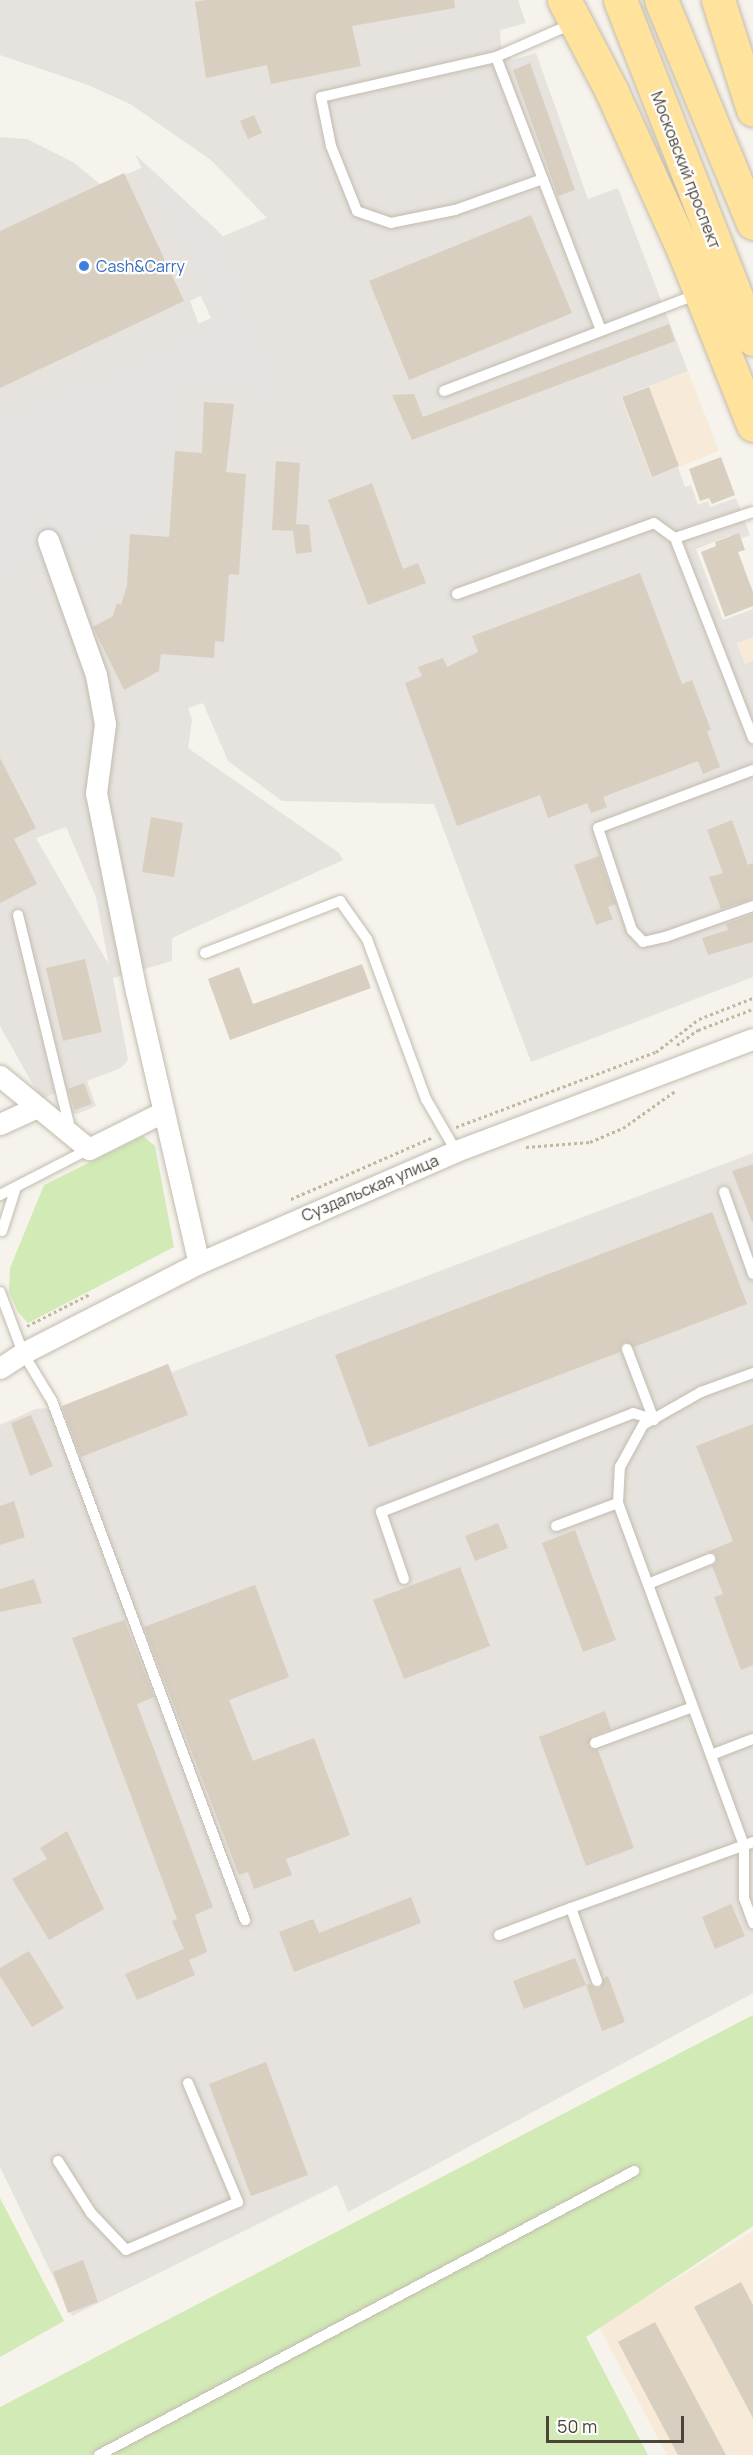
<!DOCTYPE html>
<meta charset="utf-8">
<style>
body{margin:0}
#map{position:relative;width:753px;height:2455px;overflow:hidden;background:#f6f3ec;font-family:Manrope,sans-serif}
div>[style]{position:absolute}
.commercial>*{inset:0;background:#f7ead8}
.industrial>*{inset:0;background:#e6e2dd}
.green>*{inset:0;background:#d2eab5}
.parking>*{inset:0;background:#e5e3e0}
.building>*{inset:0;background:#d8cfc1}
.path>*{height:3px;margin-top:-1.5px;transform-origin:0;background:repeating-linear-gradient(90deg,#c4b79f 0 3px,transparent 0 6px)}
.roads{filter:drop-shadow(0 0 2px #c2bbae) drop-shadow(0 0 2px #c2bbae)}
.lane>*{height:10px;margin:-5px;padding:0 5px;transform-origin:5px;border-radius:5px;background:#fff}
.street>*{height:21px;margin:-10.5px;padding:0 10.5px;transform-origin:10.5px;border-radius:10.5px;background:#fff}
.primary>*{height:33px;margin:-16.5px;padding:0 16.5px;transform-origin:16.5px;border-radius:16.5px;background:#ffe39c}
.dots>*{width:16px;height:16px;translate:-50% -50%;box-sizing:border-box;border:3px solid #fff;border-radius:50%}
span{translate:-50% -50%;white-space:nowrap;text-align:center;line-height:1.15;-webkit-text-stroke:4.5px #fff;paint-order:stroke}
.street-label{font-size:16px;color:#4b4439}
.shop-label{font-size:16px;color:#366cbe}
.left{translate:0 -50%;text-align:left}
.scale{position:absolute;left:546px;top:2416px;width:138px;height:27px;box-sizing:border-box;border:3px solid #4b4439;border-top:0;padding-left:8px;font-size:18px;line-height:21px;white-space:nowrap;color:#4b4439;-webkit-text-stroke:4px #fff;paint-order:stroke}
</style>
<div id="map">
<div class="commercial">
<div style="clip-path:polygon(688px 371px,719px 451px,651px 478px,621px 397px)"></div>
<div style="clip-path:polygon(753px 637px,753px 661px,745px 664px,737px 642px)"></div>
<div style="clip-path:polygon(753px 2231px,753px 2455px,667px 2455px,599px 2327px)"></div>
</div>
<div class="industrial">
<div style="clip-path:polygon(evenodd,0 0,518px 0,526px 23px,500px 30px,501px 45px,512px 60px,536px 53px,588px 199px,618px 188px,688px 371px,621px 397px,651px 477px,678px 467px,685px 487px,691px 485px,698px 505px,708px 501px,710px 507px,736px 498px,750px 535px,734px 541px,731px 535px,696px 549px,723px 620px,753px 609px,753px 637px,737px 643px,745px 664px,753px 661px,753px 977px,531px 1062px,434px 804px,282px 801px,228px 761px,203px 703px,188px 708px,192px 720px,188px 748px,339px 853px,343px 860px,172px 938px,172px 961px,113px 978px,128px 1060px,121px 1068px,87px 1081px,96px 1106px,77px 1114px,69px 1112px,61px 1091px,41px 1099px,0 1026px,0 137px,27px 139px,73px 162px,101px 185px,146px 166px,219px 232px,221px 237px,267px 218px,211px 160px,130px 104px,88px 85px,0 55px,0 0,236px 278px,217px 372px,190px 301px,236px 278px,0 0,66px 827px,96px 897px,109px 965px,36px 838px,66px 827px)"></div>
<div style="clip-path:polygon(753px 1153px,753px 1993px,348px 2212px,337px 2185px,72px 2316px,0 2167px,0 1425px,36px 1409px,60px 1407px,168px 1364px,172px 1372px)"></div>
</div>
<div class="green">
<div style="clip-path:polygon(143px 1136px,155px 1146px,174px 1247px,28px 1323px,18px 1312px,9px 1292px,10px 1268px,44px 1185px)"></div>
<div style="clip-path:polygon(753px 2015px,753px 2226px,586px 2337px,648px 2455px,0 2455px,0 2407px)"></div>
<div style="clip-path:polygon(0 2198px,64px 2321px,0 2357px)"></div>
</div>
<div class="parking">
<div style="clip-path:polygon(135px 154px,229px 242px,288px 401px,184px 394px,166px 516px,0 583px,0 417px,211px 318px)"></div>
</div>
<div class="building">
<div style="clip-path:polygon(205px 0,454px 0,455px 8px,352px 26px,361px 66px,271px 84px,267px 65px,206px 78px,195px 2px)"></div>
<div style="clip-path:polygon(530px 63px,575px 190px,558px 196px,513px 70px)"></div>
<div style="clip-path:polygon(254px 115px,262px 133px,248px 139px,240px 121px)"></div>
<div style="clip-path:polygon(124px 173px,184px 301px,0 388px,0 231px)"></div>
<div style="clip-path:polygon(531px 215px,572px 313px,409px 380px,369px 281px)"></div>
<div style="clip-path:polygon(669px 324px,675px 341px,412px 440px,392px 395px,414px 394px,423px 417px)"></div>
<div style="clip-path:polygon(649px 387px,679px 466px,652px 477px,622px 397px)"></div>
<div style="clip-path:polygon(204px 402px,234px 404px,226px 472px,246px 474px,239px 575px,229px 574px,224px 642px,215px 641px,214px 658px,161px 654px,159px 671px,124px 690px,93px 627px,113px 616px,117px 603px,121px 605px,127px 585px,130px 534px,169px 537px,175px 451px,202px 453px)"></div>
<div style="clip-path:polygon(721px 457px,735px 495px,712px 504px,709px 498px,700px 501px,689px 469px)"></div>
<div style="clip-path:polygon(276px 461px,300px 463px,296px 524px,309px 525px,312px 552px,296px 554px,293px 531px,272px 530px)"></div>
<div style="clip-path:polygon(372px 483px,403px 569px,418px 563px,426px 583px,368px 605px,328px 500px)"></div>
<div style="clip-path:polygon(739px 533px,745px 550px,738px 552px,753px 592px,753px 606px,725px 617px,701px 552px,716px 546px,715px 542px)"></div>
<div style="clip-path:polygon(640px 573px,682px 684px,692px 680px,711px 730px,707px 731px,720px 767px,703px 774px,698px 761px,603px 797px,607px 807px,591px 813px,587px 803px,548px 818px,540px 795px,457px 826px,405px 683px,422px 676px,418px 667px,443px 658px,447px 667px,478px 652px,472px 636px)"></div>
<div style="clip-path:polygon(0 758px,36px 828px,14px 839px,37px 884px,0 903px)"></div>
<div style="clip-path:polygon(151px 817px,183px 823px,174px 877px,142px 872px)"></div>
<div style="clip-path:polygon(732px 820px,748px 865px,753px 863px,753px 899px,721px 909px,709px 877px,723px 873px,707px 830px)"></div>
<div style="clip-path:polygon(599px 856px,616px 904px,608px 907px,613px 919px,596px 925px,574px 865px)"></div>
<div style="clip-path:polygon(753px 914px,753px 942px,708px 955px,702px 938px,728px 930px,726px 924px)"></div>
<div style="clip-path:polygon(85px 959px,102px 1032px,63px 1041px,46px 968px)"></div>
<div style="clip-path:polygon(362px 964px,371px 988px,230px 1040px,208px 979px,239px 967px,253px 1004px)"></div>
<div style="clip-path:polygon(84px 1083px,92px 1104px,75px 1110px,68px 1089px)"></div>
<div style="clip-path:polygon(753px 1164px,753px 1222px,752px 1222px,732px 1171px)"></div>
<div style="clip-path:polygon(712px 1212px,747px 1304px,634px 1347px,625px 1342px,621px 1345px,620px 1352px,369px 1447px,335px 1355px)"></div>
<div style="clip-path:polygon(168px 1364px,188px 1415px,81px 1457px,62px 1406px)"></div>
<div style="clip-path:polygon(31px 1415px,53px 1466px,30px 1476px,11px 1423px)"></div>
<div style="clip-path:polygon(753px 1424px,753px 1665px,741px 1670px,714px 1597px,723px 1594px,712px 1566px,716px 1563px,717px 1557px,714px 1553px,707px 1552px,733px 1541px,696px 1446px)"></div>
<div style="clip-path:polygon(14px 1501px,25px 1537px,0 1545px,0 1506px)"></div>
<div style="clip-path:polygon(498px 1523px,508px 1548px,475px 1561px,465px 1536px)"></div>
<div style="clip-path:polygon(575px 1530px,616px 1640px,583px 1652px,542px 1543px)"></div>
<div style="clip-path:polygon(460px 1567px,490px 1646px,404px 1679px,373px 1600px)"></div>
<div style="clip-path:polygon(34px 1579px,42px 1603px,0 1612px,0 1589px)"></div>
<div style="clip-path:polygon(255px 1585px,289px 1677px,229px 1700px,253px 1761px,314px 1738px,350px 1835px,286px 1859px,292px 1875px,254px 1889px,248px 1872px,239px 1875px,144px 1627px)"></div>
<div style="clip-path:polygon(124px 1620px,154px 1697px,137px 1704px,213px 1907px,195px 1915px,207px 1952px,189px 1960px,195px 1975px,137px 2000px,125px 1974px,184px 1949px,172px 1921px,177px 1919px,72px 1638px)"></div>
<div style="clip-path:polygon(605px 1711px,611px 1729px,592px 1736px,588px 1745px,591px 1749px,598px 1750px,634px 1848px,586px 1866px,539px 1737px)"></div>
<div style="clip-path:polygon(67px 1831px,104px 1909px,49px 1940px,12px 1879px,47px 1859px,40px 1848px)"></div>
<div style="clip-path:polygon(411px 1897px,421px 1923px,294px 1972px,279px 1932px,313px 1919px,319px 1933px)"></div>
<div style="clip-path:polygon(731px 1904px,745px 1936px,715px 1949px,702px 1917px)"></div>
<div style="clip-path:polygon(29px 1951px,64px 2008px,32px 2027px,0 1976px,0 1968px)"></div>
<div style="clip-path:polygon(575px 1958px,586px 1985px,590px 1984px,595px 1988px,600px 1988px,604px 1978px,608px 1976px,625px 2022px,602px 2031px,586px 1985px,524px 2009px,513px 1981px)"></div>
<div style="clip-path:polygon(266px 2062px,308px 2175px,251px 2196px,209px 2084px)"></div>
<div style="clip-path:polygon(83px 2260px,98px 2302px,68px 2313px,53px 2272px)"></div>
<div style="clip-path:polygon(741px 2282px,753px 2305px,753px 2418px,694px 2307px)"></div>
<div style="clip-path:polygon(655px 2322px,726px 2455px,678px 2455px,618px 2342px)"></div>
</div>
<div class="path">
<div style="left:677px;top:1045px;width:26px;rotate:-36deg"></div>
<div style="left:698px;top:1030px;width:59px;rotate:-20.9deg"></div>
<div style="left:456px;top:1127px;width:214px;rotate:-20.6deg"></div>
<div style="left:656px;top:1052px;width:54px;rotate:-37.5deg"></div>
<div style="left:699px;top:1019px;width:58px;rotate:-21.3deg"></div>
<div style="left:526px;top:1147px;width:64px;rotate:-4.5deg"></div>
<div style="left:590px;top:1142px;width:36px;rotate:-23deg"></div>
<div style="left:623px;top:1128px;width:64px;rotate:-35.4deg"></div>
<div style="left:291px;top:1199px;width:153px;rotate:-23.5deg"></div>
<div style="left:27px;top:1326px;width:71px;rotate:-26.9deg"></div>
</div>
<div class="roads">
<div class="lane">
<div style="left:496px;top:57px;width:293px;rotate:69deg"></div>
<div style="left:543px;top:179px;width:93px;rotate:160.6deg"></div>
<div style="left:455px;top:210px;width:65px;rotate:168.5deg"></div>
<div style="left:391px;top:223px;width:36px;rotate:-161deg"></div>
<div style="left:357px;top:211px;width:70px;rotate:-111.8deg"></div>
<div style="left:331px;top:146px;width:50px;rotate:-101.5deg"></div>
<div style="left:321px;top:97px;width:180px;rotate:-12.9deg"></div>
<div style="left:496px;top:57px;width:83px;rotate:-23.5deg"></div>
<div style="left:444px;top:391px;width:272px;rotate:-20.9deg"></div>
<div style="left:675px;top:538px;width:215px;rotate:68.7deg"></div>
<div style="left:457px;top:594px;width:209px;rotate:-19.8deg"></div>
<div style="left:654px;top:523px;width:26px;rotate:36deg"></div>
<div style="left:675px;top:538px;width:82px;rotate:-18.4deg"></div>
<div style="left:753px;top:770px;width:165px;rotate:159.5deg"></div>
<div style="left:598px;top:828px;width:108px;rotate:71.6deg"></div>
<div style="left:632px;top:930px;width:16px;rotate:47deg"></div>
<div style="left:643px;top:942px;width:23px;rotate:-13deg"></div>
<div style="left:665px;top:937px;width:93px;rotate:-19.4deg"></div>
<div style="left:18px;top:915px;width:220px;rotate:76.3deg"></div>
<div style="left:205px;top:953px;width:145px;rotate:-21.1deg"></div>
<div style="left:340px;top:901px;width:47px;rotate:54.6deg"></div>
<div style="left:367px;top:939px;width:171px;rotate:69.8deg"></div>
<div style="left:426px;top:1099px;width:60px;rotate:60deg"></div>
<div style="left:724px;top:1192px;width:87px;rotate:70.5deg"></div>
<div style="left:0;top:1195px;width:100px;rotate:-27.3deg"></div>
<div style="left:2px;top:1231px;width:46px;rotate:-72.3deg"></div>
<div style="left:0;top:1292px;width:65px;rotate:69.3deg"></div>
<div style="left:23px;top:1353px;width:56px;rotate:58.9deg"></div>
<div style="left:52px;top:1401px;width:554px;rotate:69.6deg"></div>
<div style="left:618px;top:1503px;width:36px;rotate:-87deg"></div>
<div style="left:620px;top:1467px;width:48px;rotate:-61.3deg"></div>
<div style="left:643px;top:1425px;width:67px;rotate:-29.6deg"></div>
<div style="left:701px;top:1392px;width:55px;rotate:-20.1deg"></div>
<div style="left:556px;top:1526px;width:66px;rotate:-20.4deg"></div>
<div style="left:618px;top:1503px;width:364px;rotate:69.8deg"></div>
<div style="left:744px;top:1845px;width:53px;rotate:90deg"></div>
<div style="left:744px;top:1898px;width:27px;rotate:70deg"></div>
<div style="left:404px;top:1579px;width:71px;rotate:-108.9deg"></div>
<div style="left:381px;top:1512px;width:271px;rotate:-21.4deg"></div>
<div style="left:633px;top:1413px;width:22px;rotate:18deg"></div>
<div style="left:654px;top:1420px;width:76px;rotate:-110.8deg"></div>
<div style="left:648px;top:1584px;width:67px;rotate:-22deg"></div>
<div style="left:595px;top:1743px;width:104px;rotate:-20.2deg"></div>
<div style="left:711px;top:1755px;width:45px;rotate:-20.9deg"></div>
<div style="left:499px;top:1935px;width:77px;rotate:-20.6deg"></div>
<div style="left:597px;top:1981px;width:77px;rotate:-109.6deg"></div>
<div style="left:571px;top:1908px;width:194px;rotate:-19.9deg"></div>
<div style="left:58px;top:2161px;width:62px;rotate:57.6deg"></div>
<div style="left:91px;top:2213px;width:51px;rotate:46.6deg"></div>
<div style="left:126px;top:2250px;width:122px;rotate:-23.2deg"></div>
<div style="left:238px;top:2202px;width:129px;rotate:-112.8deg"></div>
<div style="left:99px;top:2455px;width:606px;rotate:-27.96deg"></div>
</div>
<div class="street">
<div style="left:48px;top:540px;width:143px;rotate:70.4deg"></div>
<div style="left:96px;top:675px;width:50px;rotate:79.6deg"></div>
<div style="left:105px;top:724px;width:70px;rotate:97.4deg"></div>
<div style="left:96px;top:793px;width:202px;rotate:78.6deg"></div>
<div style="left:136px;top:991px;width:279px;rotate:77deg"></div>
<div style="left:0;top:1076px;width:115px;rotate:39.4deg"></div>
<div style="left:89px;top:1149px;width:83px;rotate:-26.6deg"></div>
<div style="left:0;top:1124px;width:41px;rotate:-24.7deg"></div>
<div style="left:0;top:1368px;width:27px;rotate:-33deg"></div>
<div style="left:23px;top:1353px;width:198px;rotate:-27.1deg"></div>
<div style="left:199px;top:1263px;width:280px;rotate:-23.5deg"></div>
<div style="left:456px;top:1151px;width:317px;rotate:-20.7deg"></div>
</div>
<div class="primary">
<div style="left:564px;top:0;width:104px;rotate:62.4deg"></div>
<div style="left:612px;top:92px;width:178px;rotate:65.7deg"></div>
<div style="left:685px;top:254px;width:184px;rotate:68.3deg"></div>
<div style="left:620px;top:0;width:364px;rotate:68.6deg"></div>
<div style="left:661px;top:0;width:241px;rotate:67.6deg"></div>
<div style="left:718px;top:0;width:115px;rotate:72.3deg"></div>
</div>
</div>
<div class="dots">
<div style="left:84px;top:266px;background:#3f7fe0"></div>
</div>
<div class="street-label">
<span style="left:686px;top:170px;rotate:69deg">Московский проспект</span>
<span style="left:370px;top:1188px;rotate:-23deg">Суздальская улица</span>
</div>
<div class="shop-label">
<span class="left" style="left:96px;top:266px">Cash&amp;Carry</span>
</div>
<div class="scale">50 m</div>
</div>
